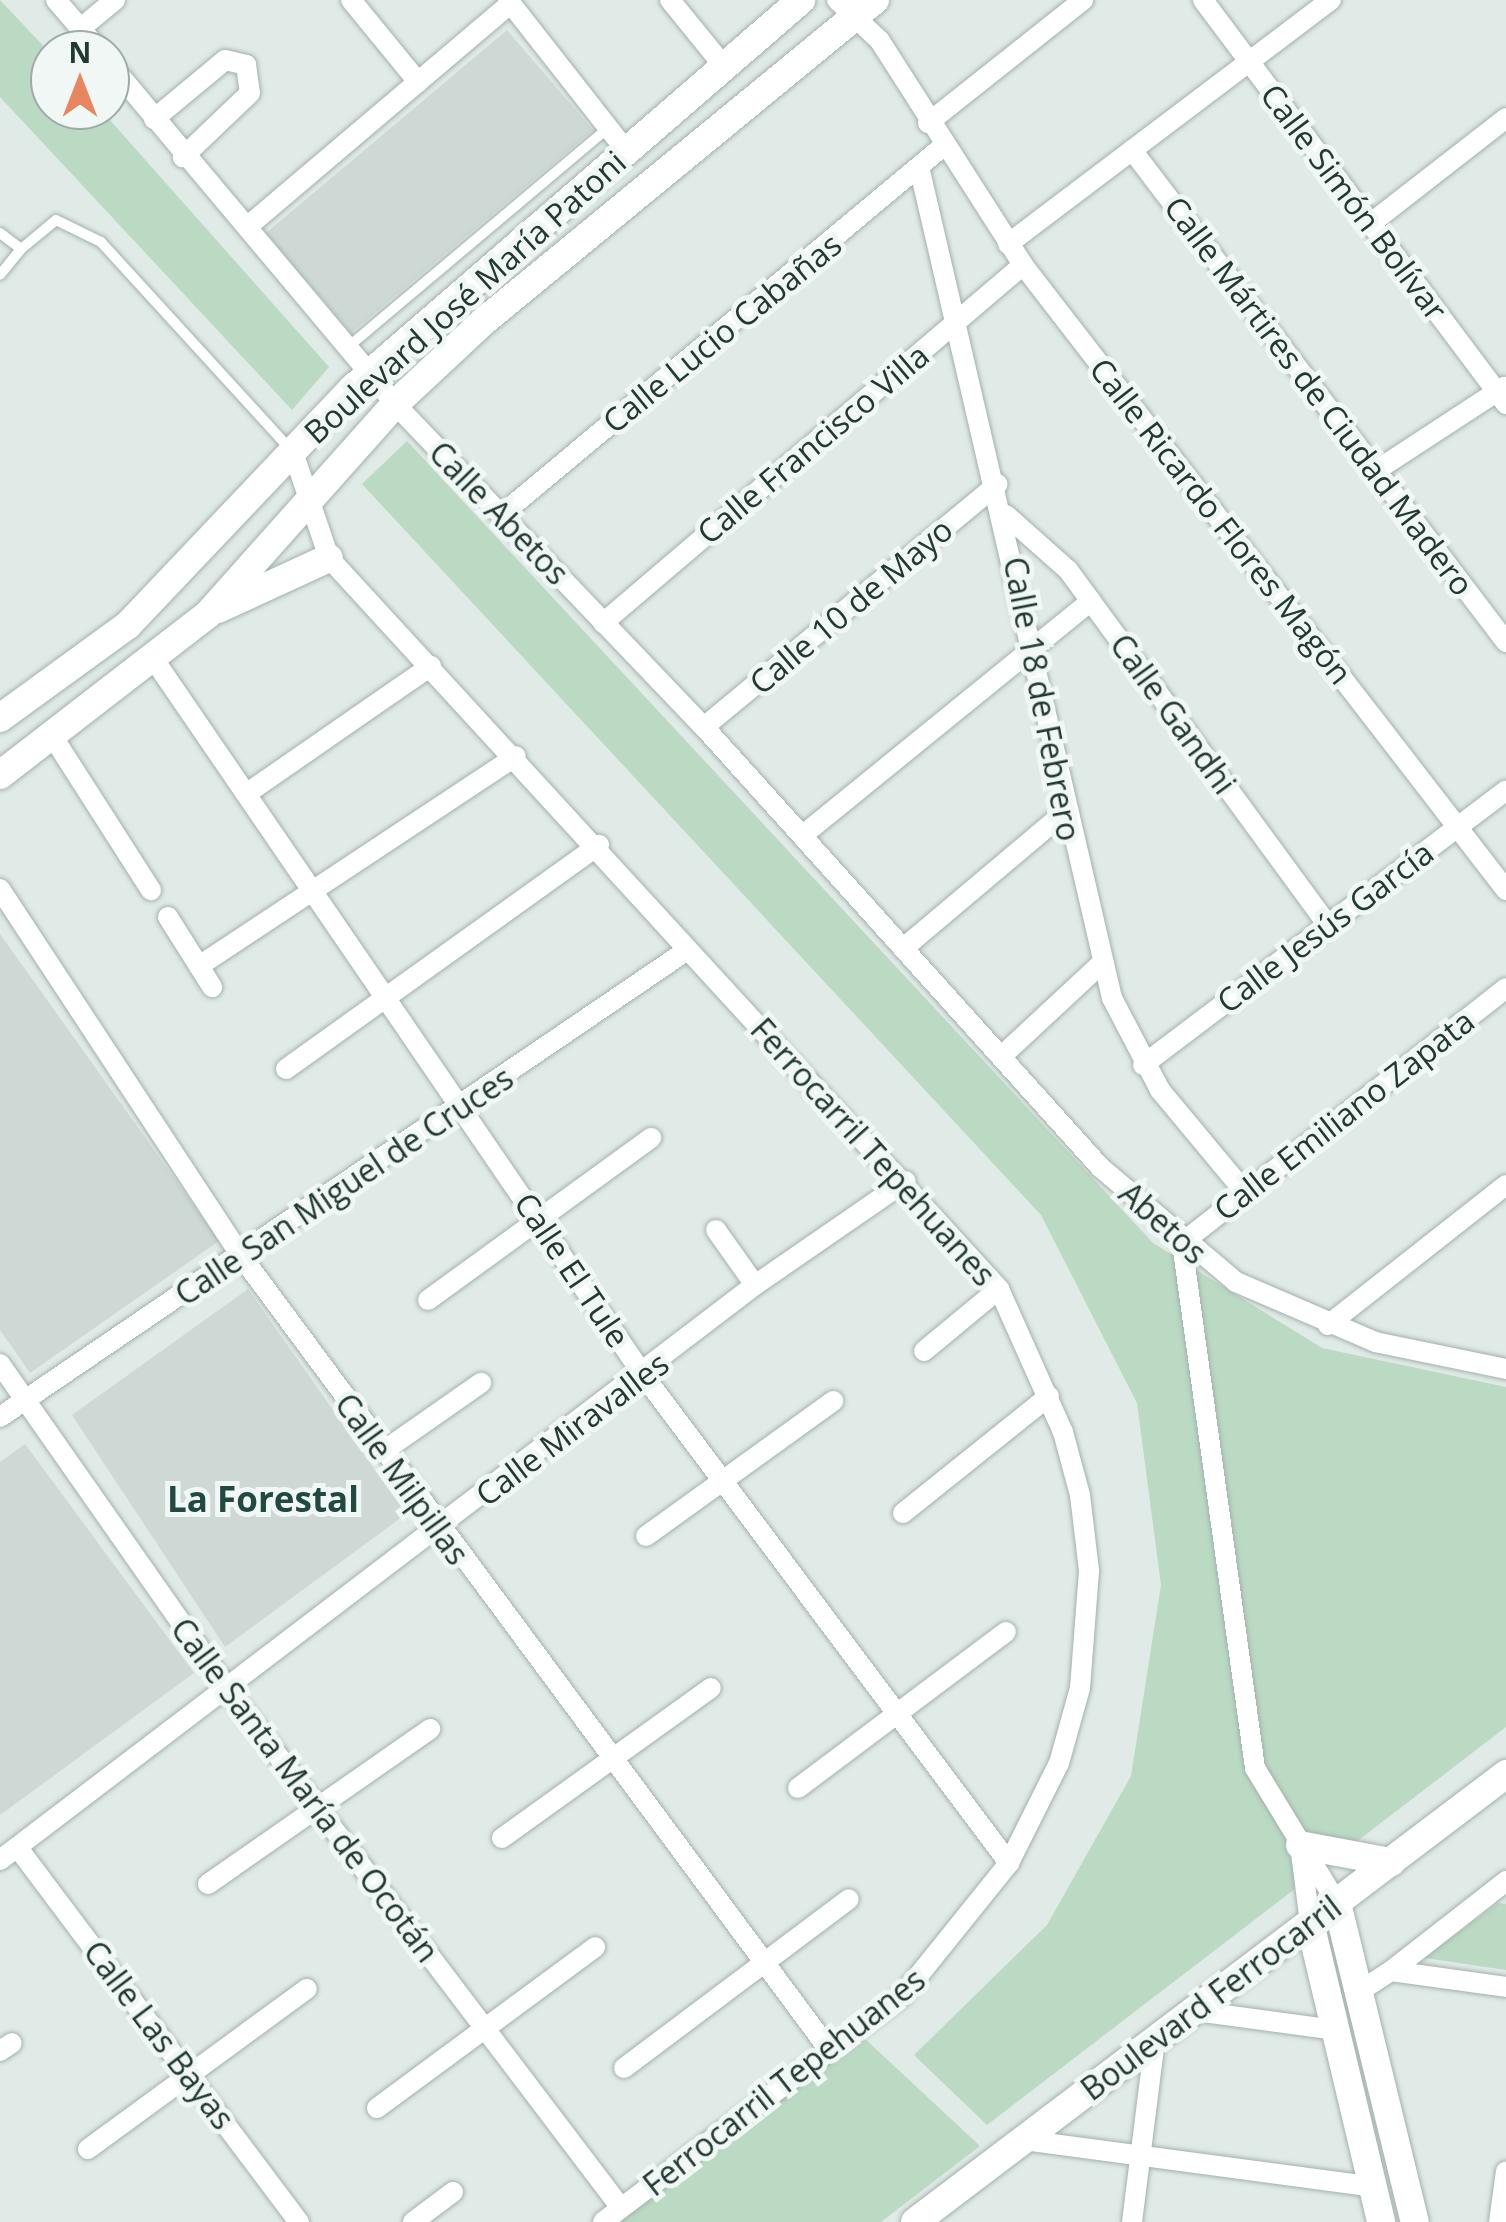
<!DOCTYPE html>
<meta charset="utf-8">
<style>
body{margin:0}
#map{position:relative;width:1506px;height:2222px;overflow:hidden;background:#e0eae6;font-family:"Open Sans",sans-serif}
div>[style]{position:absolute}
.built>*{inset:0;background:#ced9d5}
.green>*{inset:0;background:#badac4}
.roads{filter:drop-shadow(0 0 2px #a3b1ad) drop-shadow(0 0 2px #a3b1ad)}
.lane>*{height:10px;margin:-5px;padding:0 5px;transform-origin:5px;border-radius:5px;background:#fff}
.street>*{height:20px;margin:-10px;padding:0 10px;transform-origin:10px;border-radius:10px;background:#fff}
.secondary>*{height:28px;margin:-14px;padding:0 14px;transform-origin:14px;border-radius:14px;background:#fff}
span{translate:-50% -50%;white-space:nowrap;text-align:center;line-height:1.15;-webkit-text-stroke:10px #f0f7f4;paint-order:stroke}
.street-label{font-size:32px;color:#223933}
.neighbourhood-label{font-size:35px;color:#1f4941;font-weight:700}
.north{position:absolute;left:30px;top:30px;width:100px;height:100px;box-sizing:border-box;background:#f0f7f4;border:2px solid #9eaba7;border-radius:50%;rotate:0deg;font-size:28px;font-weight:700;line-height:40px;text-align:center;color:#223933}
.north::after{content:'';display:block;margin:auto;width:35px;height:45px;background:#e88660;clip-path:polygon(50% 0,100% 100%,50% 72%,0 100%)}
</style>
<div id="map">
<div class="built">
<div style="clip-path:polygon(507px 30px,593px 130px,351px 333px,266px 233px)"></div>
<div style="clip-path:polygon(0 934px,219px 1241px,30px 1373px,0 1330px)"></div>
<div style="clip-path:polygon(248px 1289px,406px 1514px,225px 1647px,72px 1415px)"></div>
<div style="clip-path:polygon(25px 1444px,194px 1673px,0 1815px,0 1462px)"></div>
</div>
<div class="green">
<div style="clip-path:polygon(0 0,50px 53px,50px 110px,101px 110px,329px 367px,292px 410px,0 97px)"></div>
<div style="clip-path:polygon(407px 441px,1153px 1243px,1322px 1348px,1506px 1387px,1506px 1727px,987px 2125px,914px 2055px,1047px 1925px,1131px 1776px,1161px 1585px,1137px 1403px,1041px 1215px,362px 484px)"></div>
<div style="clip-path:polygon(1498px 1903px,1506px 1904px,1506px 1970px,1425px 1958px)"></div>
<div style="clip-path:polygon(863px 2037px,980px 2146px,881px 2222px,617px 2222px)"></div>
</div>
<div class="roads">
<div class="lane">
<div style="left:0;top:233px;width:26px;rotate:37deg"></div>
<div style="left:21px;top:249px;width:33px;rotate:129deg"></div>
<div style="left:21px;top:249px;width:45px;rotate:-39.6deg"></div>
<div style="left:56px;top:220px;width:50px;rotate:26.1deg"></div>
<div style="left:101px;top:242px;width:283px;rotate:47.6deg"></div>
<div style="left:348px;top:347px;width:340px;rotate:-40.1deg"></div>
</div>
<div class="street">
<div style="left:56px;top:0;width:66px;rotate:49.3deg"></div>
<div style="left:351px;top:0;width:106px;rotate:50.7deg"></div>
<div style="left:508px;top:0;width:193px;rotate:51.9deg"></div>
<div style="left:670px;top:0;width:82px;rotate:50.9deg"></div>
<div style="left:837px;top:0;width:59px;rotate:43.6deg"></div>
<div style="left:880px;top:41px;width:266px;rotate:57.4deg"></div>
<div style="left:1023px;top:265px;width:790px;rotate:52.3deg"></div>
<div style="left:1203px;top:0;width:505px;rotate:53.13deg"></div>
<div style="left:81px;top:28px;width:44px;rotate:-39.5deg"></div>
<div style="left:110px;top:64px;width:444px;rotate:50deg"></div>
<div style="left:395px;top:404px;width:447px;rotate:46.3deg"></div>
<div style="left:704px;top:727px;width:592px;rotate:48.01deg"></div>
<div style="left:1100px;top:1167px;width:178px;rotate:40.2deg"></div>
<div style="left:1236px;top:1282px;width:151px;rotate:23.3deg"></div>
<div style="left:1375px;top:1342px;width:134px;rotate:11.6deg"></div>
<div style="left:154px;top:119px;width:92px;rotate:-39.7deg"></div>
<div style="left:225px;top:60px;width:22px;rotate:13deg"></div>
<div style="left:246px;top:65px;width:28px;rotate:82deg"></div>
<div style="left:250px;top:93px;width:93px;rotate:136.3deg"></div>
<div style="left:928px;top:123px;width:198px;rotate:-38.4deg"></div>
<div style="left:1132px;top:150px;width:618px;rotate:52.76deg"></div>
<div style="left:920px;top:171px;width:849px;rotate:76.93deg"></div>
<div style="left:1112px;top:998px;width:104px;rotate:62.4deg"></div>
<div style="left:1160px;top:1090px;width:130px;rotate:50.3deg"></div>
<div style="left:1370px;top:224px;width:172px;rotate:-37.9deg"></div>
<div style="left:247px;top:227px;width:346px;rotate:-40.3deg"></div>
<div style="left:1008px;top:244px;width:405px;rotate:-37.1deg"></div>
<div style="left:293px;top:452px;width:112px;rotate:71.2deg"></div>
<div style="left:329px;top:558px;width:992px;rotate:47.49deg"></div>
<div style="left:999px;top:1289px;width:157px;rotate:65.9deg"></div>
<div style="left:1063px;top:1432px;width:65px;rotate:74.9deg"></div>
<div style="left:1080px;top:1495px;width:77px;rotate:83.2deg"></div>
<div style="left:1089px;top:1571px;width:117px;rotate:94.4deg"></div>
<div style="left:1080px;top:1688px;width:78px;rotate:105.6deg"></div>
<div style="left:1059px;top:1763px;width:112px;rotate:116.6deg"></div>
<div style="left:1009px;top:1863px;width:169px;rotate:128.8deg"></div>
<div style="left:903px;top:1995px;width:376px;rotate:142.9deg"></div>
<div style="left:1377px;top:470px;width:152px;rotate:-33.2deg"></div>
<div style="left:501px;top:515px;width:573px;rotate:-39.83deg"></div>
<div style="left:1006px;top:515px;width:83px;rotate:41.6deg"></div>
<div style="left:1068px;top:570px;width:439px;rotate:53.8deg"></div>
<div style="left:603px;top:623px;width:552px;rotate:-40.44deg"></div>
<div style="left:155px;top:661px;width:866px;rotate:55.63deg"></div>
<div style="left:644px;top:1376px;width:609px;rotate:53.15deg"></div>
<div style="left:704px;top:727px;width:381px;rotate:-39.6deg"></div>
<div style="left:53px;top:737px;width:182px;rotate:57.4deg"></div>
<div style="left:246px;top:794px;width:225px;rotate:-34.7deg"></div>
<div style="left:803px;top:835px;width:371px;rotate:-39.1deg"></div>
<div style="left:0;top:889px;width:440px;rotate:56.7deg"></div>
<div style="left:242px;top:1257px;width:988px;rotate:53.48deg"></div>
<div style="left:168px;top:917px;width:83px;rotate:57.8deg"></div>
<div style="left:906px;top:946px;width:205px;rotate:-40.1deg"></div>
<div style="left:199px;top:966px;width:380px;rotate:-33.5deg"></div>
<div style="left:1005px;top:1053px;width:132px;rotate:-42.9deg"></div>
<div style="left:1143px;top:1065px;width:455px;rotate:-37.1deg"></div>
<div style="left:286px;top:1069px;width:385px;rotate:-35.6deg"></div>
<div style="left:716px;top:1230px;width:67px;rotate:54.7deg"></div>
<div style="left:428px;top:1300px;width:276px;rotate:-36deg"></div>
<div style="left:1328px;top:1325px;width:226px;rotate:-38.2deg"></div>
<div style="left:924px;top:1351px;width:97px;rotate:-39.6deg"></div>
<div style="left:0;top:1364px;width:398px;rotate:55deg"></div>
<div style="left:228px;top:1690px;width:650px;rotate:52.81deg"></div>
<div style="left:0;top:1417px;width:829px;rotate:-34.19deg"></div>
<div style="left:382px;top:1452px;width:121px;rotate:-34.9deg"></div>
<div style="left:903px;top:1513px;width:187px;rotate:-38.7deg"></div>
<div style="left:646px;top:1536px;width:231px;rotate:-35.8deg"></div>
<div style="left:798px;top:1788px;width:260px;rotate:-36.9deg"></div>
<div style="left:502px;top:1838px;width:257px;rotate:-35.7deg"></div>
<div style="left:1300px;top:1845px;width:79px;rotate:82.7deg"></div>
<div style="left:18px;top:1848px;width:468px;rotate:53.1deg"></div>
<div style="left:0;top:1860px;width:949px;rotate:-37.29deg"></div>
<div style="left:755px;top:1285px;width:183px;rotate:-34.6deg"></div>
<div style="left:208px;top:1884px;width:271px;rotate:-34.9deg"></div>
<div style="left:1337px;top:1903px;width:158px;rotate:-121.3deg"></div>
<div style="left:1255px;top:1768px;width:530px;rotate:-97.92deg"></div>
<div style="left:1182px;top:1243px;width:412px;rotate:-38.2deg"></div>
<div style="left:1391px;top:1971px;width:146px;rotate:-38deg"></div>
<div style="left:1360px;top:1991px;width:37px;rotate:-33deg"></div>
<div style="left:1391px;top:1971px;width:116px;rotate:7.9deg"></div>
<div style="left:1195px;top:2011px;width:142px;rotate:7.7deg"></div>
<div style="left:0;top:2051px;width:14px;rotate:-34deg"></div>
<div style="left:624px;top:2068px;width:281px;rotate:-36.9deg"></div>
<div style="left:377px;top:2108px;width:271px;rotate:-36.4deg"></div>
<div style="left:1023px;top:2140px;width:353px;rotate:7.6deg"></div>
<div style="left:88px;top:2149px;width:271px;rotate:-36.2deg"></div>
<div style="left:413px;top:2222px;width:50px;rotate:-36.9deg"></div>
<div style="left:1132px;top:2222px;width:182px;rotate:-82.8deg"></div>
<div style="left:1499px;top:2222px;width:51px;rotate:-82.2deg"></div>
</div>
<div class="secondary">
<div style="left:218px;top:609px;width:122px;rotate:-24.7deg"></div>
<div style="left:0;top:718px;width:158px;rotate:-36deg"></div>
<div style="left:128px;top:625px;width:327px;rotate:-46.5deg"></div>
<div style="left:353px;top:388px;width:593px;rotate:-40.89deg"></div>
<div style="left:0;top:775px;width:263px;rotate:-37.7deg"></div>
<div style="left:208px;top:614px;width:281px;rotate:-48.3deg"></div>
<div style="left:395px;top:404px;width:122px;rotate:-43deg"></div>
<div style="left:484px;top:321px;width:506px;rotate:-39.39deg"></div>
<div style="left:1300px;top:1845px;width:93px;rotate:10.6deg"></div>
<div style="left:1337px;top:1903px;width:328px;rotate:76.3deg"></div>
<div style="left:1310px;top:1923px;width:307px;rotate:76.6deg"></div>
<div style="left:915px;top:2222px;width:742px;rotate:-37.16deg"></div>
</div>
</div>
<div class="street-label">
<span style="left:1354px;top:202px;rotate:53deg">Calle Simón Bolívar</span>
<span style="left:465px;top:297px;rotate:-42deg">Boulevard José María Patoni</span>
<span style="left:722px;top:333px;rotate:-39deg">Calle Lucio Cabañas</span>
<span style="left:1319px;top:396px;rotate:53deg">Calle Mártires de Ciudad Madero</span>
<span style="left:813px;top:444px;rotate:-40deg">Calle Francisco Villa</span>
<span style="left:499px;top:513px;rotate:46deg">Calle Abetos</span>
<span style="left:1221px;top:521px;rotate:52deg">Calle Ricardo Flores Magón</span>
<span style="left:851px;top:606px;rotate:-40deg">Calle 10 de Mayo</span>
<span style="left:1042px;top:699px;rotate:79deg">Calle 18 de Febrero</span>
<span style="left:1173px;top:714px;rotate:54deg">Calle Gandhi</span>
<span style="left:1325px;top:927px;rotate:-37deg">Calle Jesús García</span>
<span style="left:1344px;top:1115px;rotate:-38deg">Calle Emiliano Zapata</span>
<span style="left:873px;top:1152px;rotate:48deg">Ferrocarril Tepehuanes</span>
<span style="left:344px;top:1186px;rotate:-34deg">Calle San Miguel de Cruces</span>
<span style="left:1163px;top:1223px;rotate:42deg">Abetos</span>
<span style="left:572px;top:1270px;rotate:56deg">Calle El Tule</span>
<span style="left:572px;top:1429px;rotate:-37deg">Calle Miravalles</span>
<span style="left:402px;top:1479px;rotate:54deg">Calle Milpillas</span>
<span style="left:305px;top:1790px;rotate:53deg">Calle Santa María de Ocotán</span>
<span style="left:1211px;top:1998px;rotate:-37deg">Boulevard Ferrocarril</span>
<span style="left:159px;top:2035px;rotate:53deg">Calle Las Bayas</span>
<span style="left:784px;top:2082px;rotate:-38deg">Ferrocarril Tepehuanes</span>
</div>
<div class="neighbourhood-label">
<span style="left:263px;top:1499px">La Forestal</span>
</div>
<div class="north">N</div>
</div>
